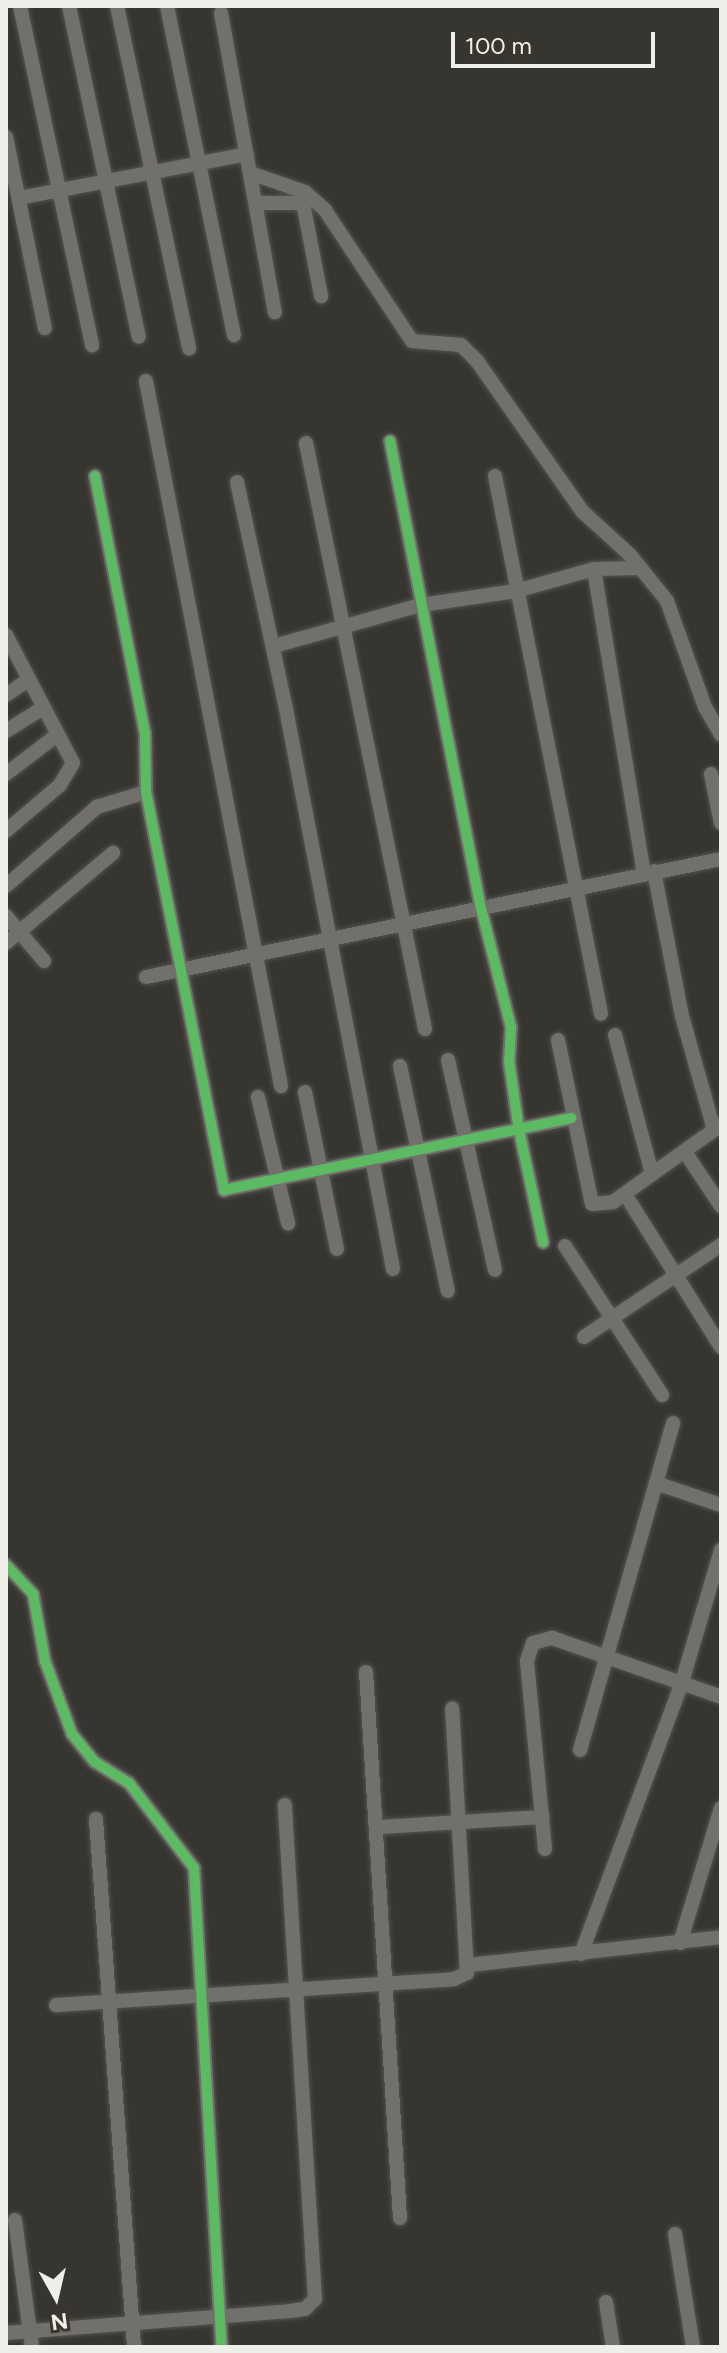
<!DOCTYPE html>
<style>
body{margin:0}
#map{position:relative;width:727px;height:2353px;overflow:hidden;background:#363530;font-family:Figtree,sans-serif}
div>[style]{position:absolute}
.roads{filter:drop-shadow(0 0 2px #54534e) drop-shadow(0 0 2px #54534e)}
.street>*{height:14px;margin:-7px;padding:0 7px;transform-origin:7px;border-radius:7px;background:#72706d}
.cycleway>*{height:10px;margin:-5px;padding:0 5px;transform-origin:5px;border-radius:5px;background:#5cba63}
span{translate:-50% -50%;white-space:nowrap;text-align:center;line-height:1.15;-webkit-text-stroke:6px #39362d;paint-order:stroke}
.frame{position:absolute;inset:0;border:8px solid #f0eee8;pointer-events:none}
.north{position:absolute;left:16px;top:2257px;width:80px;height:80px;-webkit-text-stroke:6px #39362d;paint-order:stroke;rotate:172deg;font-size:22px;font-weight:700;line-height:32px;text-align:center;color:#f0eee8}
.north::after{content:'';display:block;margin:auto;width:28px;height:36px;background:#f0eee8;clip-path:polygon(50% 0,100% 100%,50% 72%,0 100%)}
.scale{position:absolute;left:451px;top:32px;width:204px;height:36px;box-sizing:border-box;border:4px solid #f0eee8;border-top:0;padding-left:10px;font-size:24px;line-height:28px;white-space:nowrap;color:#f0eee8;-webkit-text-stroke:6px #39362d;paint-order:stroke}
</style>
<div id="map">
<div class="roads">
<div class="street">
<div style="left:20px;top:6px;width:347px;rotate:78deg"></div>
<div style="left:69px;top:6px;width:338px;rotate:78.1deg"></div>
<div style="left:117px;top:6px;width:350px;rotate:78.1deg"></div>
<div style="left:167px;top:6px;width:336px;rotate:78.5deg"></div>
<div style="left:221px;top:13px;width:304px;rotate:79.8deg"></div>
<div style="left:6px;top:137px;width:195px;rotate:78.5deg"></div>
<div style="left:250px;top:173px;width:58px;rotate:19.1deg"></div>
<div style="left:305px;top:192px;width:27px;rotate:42deg"></div>
<div style="left:325px;top:210px;width:157px;rotate:56.4deg"></div>
<div style="left:412px;top:341px;width:49px;rotate:4.7deg"></div>
<div style="left:461px;top:345px;width:23px;rotate:45deg"></div>
<div style="left:477px;top:361px;width:183px;rotate:55deg"></div>
<div style="left:582px;top:511px;width:65px;rotate:42.5deg"></div>
<div style="left:630px;top:555px;width:59px;rotate:51.2deg"></div>
<div style="left:667px;top:601px;width:113px;rotate:70.3deg"></div>
<div style="left:705px;top:707px;width:32px;rotate:60deg"></div>
<div style="left:19px;top:198px;width:232px;rotate:-10.9deg"></div>
<div style="left:256px;top:203px;width:47px"></div>
<div style="left:303px;top:203px;width:95px;rotate:79deg"></div>
<div style="left:146px;top:381px;width:718px;rotate:79.16deg"></div>
<div style="left:390px;top:441px;width:476px;rotate:79deg"></div>
<div style="left:481px;top:908px;width:123px;rotate:75.9deg"></div>
<div style="left:511px;top:1027px;width:34px;rotate:93deg"></div>
<div style="left:509px;top:1061px;width:70px;rotate:81.8deg"></div>
<div style="left:519px;top:1130px;width:115px;rotate:77.9deg"></div>
<div style="left:306px;top:443px;width:598px;rotate:78.52deg"></div>
<div style="left:95px;top:476px;width:262px;rotate:79deg"></div>
<div style="left:145px;top:733px;width:59px;rotate:89deg"></div>
<div style="left:146px;top:792px;width:406px;rotate:78.9deg"></div>
<div style="left:224px;top:1190px;width:355px;rotate:-11.7deg"></div>
<div style="left:495px;top:476px;width:548px;rotate:78.85deg"></div>
<div style="left:237px;top:482px;width:232px;rotate:77.8deg"></div>
<div style="left:286px;top:709px;width:570px;rotate:79.18deg"></div>
<div style="left:594px;top:569px;width:309px;rotate:80.7deg"></div>
<div style="left:6px;top:635px;width:144px;rotate:62.4deg"></div>
<div style="left:73px;top:763px;width:26px;rotate:121deg"></div>
<div style="left:60px;top:785px;width:71px;rotate:139.6deg"></div>
<div style="left:274px;top:646px;width:153px;rotate:-15.6deg"></div>
<div style="left:421px;top:605px;width:96px;rotate:-8.4deg"></div>
<div style="left:516px;top:591px;width:81px;rotate:-15.8deg"></div>
<div style="left:594px;top:569px;width:47px;rotate:-1.2deg"></div>
<div style="left:6px;top:695px;width:27px;rotate:-34deg"></div>
<div style="left:6px;top:731px;width:44px;rotate:-31.9deg"></div>
<div style="left:6px;top:774px;width:64px;rotate:-37.4deg"></div>
<div style="left:711px;top:774px;width:50px;rotate:78.5deg"></div>
<div style="left:654px;top:871px;width:148px;rotate:79.1deg"></div>
<div style="left:682px;top:1016px;width:118px;rotate:74.3deg"></div>
<div style="left:6px;top:886px;width:121px;rotate:-41deg"></div>
<div style="left:97px;top:807px;width:51px;rotate:-17deg"></div>
<div style="left:6px;top:916px;width:59px;rotate:49.8deg"></div>
<div style="left:6px;top:943px;width:140px;rotate:-40.1deg"></div>
<div style="left:146px;top:977px;width:587px;rotate:-11.6deg"></div>
<div style="left:615px;top:1035px;width:144px;rotate:75.1deg"></div>
<div style="left:558px;top:1040px;width:167px;rotate:78.3deg"></div>
<div style="left:592px;top:1204px;width:21px;rotate:-5deg"></div>
<div style="left:613px;top:1202px;width:133px;rotate:-35.5deg"></div>
<div style="left:448px;top:1060px;width:215px;rotate:77.4deg"></div>
<div style="left:400px;top:1066px;width:230px;rotate:78deg"></div>
<div style="left:305px;top:1092px;width:160px;rotate:78.5deg"></div>
<div style="left:258px;top:1097px;width:130px;rotate:76.6deg"></div>
<div style="left:689px;top:1158px;width:58px;rotate:56.3deg"></div>
<div style="left:630px;top:1202px;width:171px;rotate:57.9deg"></div>
<div style="left:565px;top:1246px;width:178px;rotate:56.9deg"></div>
<div style="left:584px;top:1337px;width:165px;rotate:-33.9deg"></div>
<div style="left:656px;top:1483px;width:69px;rotate:18.7deg"></div>
<div style="left:6px;top:1565px;width:40px;rotate:47deg"></div>
<div style="left:33px;top:1594px;width:68px;rotate:79.8deg"></div>
<div style="left:45px;top:1661px;width:78px;rotate:69.7deg"></div>
<div style="left:72px;top:1734px;width:36px;rotate:51deg"></div>
<div style="left:95px;top:1762px;width:40px;rotate:32deg"></div>
<div style="left:129px;top:1783px;width:107px;rotate:52.6deg"></div>
<div style="left:194px;top:1868px;width:480px;rotate:86.7deg"></div>
<div style="left:366px;top:1672px;width:547px;rotate:86.44deg"></div>
<div style="left:580px;top:1750px;width:340px;rotate:-74.1deg"></div>
<div style="left:96px;top:1819px;width:529px;rotate:85.88deg"></div>
<div style="left:379px;top:1827px;width:164px;rotate:-3.5deg"></div>
<div style="left:545px;top:1849px;width:189px;rotate:-95.5deg"></div>
<div style="left:527px;top:1661px;width:19px;rotate:-72deg"></div>
<div style="left:533px;top:1643px;width:20px;rotate:-15deg"></div>
<div style="left:552px;top:1638px;width:179px;rotate:19.2deg"></div>
<div style="left:680px;top:1943px;width:141px;rotate:-73.1deg"></div>
<div style="left:581px;top:1954px;width:290px;rotate:-69.6deg"></div>
<div style="left:682px;top:1682px;width:138px;rotate:-73.5deg"></div>
<div style="left:469px;top:1965px;width:254px;rotate:-6.3deg"></div>
<div style="left:56px;top:2005px;width:399px;rotate:-3.7deg"></div>
<div style="left:454px;top:1979px;width:14px;rotate:-25deg"></div>
<div style="left:467px;top:1973px;width:265px;rotate:-93.2deg"></div>
<div style="left:15px;top:2220px;width:128px;rotate:82.4deg"></div>
<div style="left:675px;top:2234px;width:114px;rotate:80.9deg"></div>
<div style="left:606px;top:2302px;width:46px;rotate:81.2deg"></div>
<div style="left:6px;top:2333px;width:285px;rotate:-4.4deg"></div>
<div style="left:290px;top:2311px;width:15px;rotate:-8deg"></div>
<div style="left:305px;top:2309px;width:14px;rotate:-45deg"></div>
<div style="left:315px;top:2299px;width:495px;rotate:-93.5deg"></div>
</div>
</div>
<div class="cycleway">
<div style="left:390px;top:441px;width:476px;rotate:79deg"></div>
<div style="left:481px;top:908px;width:123px;rotate:75.9deg"></div>
<div style="left:511px;top:1027px;width:34px;rotate:93deg"></div>
<div style="left:509px;top:1061px;width:70px;rotate:81.8deg"></div>
<div style="left:519px;top:1130px;width:115px;rotate:77.9deg"></div>
<div style="left:95px;top:476px;width:262px;rotate:79deg"></div>
<div style="left:145px;top:733px;width:59px;rotate:89deg"></div>
<div style="left:146px;top:792px;width:406px;rotate:78.9deg"></div>
<div style="left:224px;top:1190px;width:355px;rotate:-11.7deg"></div>
<div style="left:6px;top:1565px;width:40px;rotate:47deg"></div>
<div style="left:33px;top:1594px;width:68px;rotate:79.8deg"></div>
<div style="left:45px;top:1661px;width:78px;rotate:69.7deg"></div>
<div style="left:72px;top:1734px;width:36px;rotate:51deg"></div>
<div style="left:95px;top:1762px;width:40px;rotate:32deg"></div>
<div style="left:129px;top:1783px;width:107px;rotate:52.6deg"></div>
<div style="left:194px;top:1868px;width:480px;rotate:86.7deg"></div>
</div>
<div class="frame"></div>
<div class="north">N</div>
<div class="scale">100 m</div>
</div>
